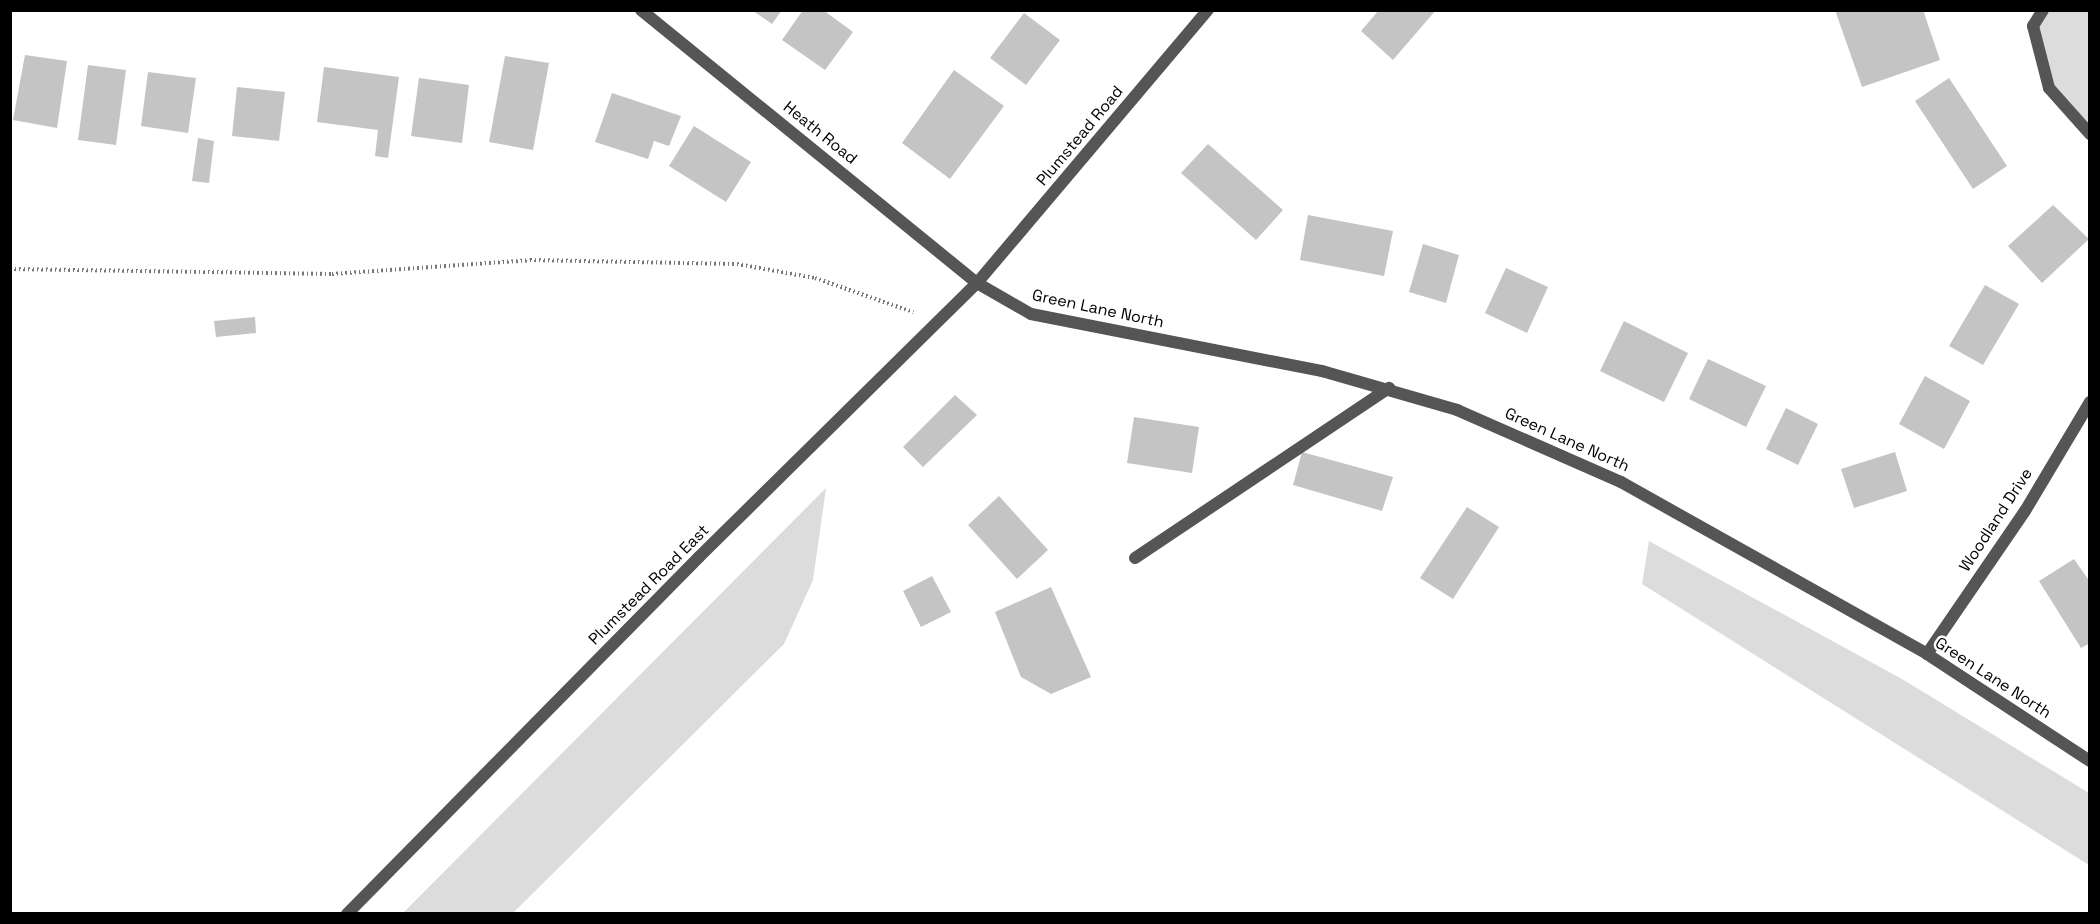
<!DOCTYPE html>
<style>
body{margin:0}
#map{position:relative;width:2100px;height:924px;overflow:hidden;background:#fff;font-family:"Space Grotesk",sans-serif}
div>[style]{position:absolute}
.green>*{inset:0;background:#dcdcdc}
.building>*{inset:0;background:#c4c4c4}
.path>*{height:4px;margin-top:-2px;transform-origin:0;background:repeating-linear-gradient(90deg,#777 0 1.5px,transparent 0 4.5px)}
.minor>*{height:12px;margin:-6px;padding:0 6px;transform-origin:6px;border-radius:6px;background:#555}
.tertiary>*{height:12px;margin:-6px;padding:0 6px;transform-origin:6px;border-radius:6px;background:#555}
span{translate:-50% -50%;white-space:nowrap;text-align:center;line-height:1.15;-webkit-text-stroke:5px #fff;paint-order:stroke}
.street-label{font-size:16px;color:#000}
.frame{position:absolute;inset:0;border:12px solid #000;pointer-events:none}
</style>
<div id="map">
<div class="green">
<div style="clip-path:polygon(2043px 11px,2089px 11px,2089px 134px,2049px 88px,2033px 26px)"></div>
<div style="clip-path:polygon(826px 488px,813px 580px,784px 644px,513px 913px,403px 913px)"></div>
<div style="clip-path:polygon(1649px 541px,1902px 679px,2089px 793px,2089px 865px,1642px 584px)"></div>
</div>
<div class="building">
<div style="clip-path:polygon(752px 10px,782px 10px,772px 24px)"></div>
<div style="clip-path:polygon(803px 10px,823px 10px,853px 32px,825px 70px,782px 40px)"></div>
<div style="clip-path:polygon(1379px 10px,1436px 10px,1393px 60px,1361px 31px)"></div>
<div style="clip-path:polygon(1835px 10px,1923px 10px,1940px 60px,1862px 87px)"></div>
<div style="clip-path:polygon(1024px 13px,1060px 40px,1026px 85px,990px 58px)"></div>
<div style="clip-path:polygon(25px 55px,67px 61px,57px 128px,13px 120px)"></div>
<div style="clip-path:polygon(505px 56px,549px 63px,533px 150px,489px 142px)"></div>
<div style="clip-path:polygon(88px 65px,126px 70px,116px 145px,78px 140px)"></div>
<div style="clip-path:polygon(324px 67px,399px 77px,388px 158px,375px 156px,378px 130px,317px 122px)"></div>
<div style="clip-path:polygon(954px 70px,1004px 106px,950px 179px,902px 143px)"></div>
<div style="clip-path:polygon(148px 72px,196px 78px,188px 133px,141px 126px)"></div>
<div style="clip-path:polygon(419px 78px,469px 85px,462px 143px,411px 136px)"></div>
<div style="clip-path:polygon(1949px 78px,2007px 166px,1973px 189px,1915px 101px)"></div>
<div style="clip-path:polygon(237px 87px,285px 92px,279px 141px,232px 136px)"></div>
<div style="clip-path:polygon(612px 93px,681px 116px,669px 146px,654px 141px,648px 159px,595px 142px)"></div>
<div style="clip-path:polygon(694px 126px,751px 162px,726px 202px,669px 166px)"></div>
<div style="clip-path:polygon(198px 138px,214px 141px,209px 183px,192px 181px)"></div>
<div style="clip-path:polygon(1208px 144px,1283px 210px,1256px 240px,1181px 173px)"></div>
<div style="clip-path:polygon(2053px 205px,2089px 239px,2042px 283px,2008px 246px)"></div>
<div style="clip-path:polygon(1308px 215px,1393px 231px,1384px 276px,1300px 260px)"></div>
<div style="clip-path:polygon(1423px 244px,1459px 255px,1446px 303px,1409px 292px)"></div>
<div style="clip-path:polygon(1506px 268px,1548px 287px,1527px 333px,1485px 313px)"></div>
<div style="clip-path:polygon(1985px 285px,2019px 304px,1983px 365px,1949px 346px)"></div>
<div style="clip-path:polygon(255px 317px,256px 333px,216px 337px,214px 321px)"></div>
<div style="clip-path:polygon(1624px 321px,1688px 353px,1664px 402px,1600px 371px)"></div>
<div style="clip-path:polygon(1708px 359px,1766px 386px,1746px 427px,1689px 399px)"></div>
<div style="clip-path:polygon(1925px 376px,1970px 401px,1944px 449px,1899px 424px)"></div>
<div style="clip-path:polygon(955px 395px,977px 415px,923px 467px,903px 447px)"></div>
<div style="clip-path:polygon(1786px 408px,1818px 424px,1798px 465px,1766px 449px)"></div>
<div style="clip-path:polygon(1134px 417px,1199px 427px,1192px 473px,1127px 463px)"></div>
<div style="clip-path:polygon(1302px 452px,1393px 477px,1382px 511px,1293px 485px)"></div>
<div style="clip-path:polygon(1895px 452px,1907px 491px,1854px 508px,1841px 469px)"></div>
<div style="clip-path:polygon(999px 496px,1048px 550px,1017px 579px,968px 525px)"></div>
<div style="clip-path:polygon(1467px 507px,1499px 527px,1453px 599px,1420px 578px)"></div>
<div style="clip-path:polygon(2074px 559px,2090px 582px,2090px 643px,2081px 648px,2039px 581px)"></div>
<div style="clip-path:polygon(932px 576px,951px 612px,921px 627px,903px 591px)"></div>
<div style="clip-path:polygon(1051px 587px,1091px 677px,1051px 694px,1021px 677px,995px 612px)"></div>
</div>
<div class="path">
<div style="left:10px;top:269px;width:322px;rotate:0.9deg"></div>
<div style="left:332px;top:274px;width:198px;rotate:-4deg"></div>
<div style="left:530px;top:260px;width:207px;rotate:1.1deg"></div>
<div style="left:737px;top:264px;width:79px;rotate:10.2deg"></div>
<div style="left:815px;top:278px;width:104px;rotate:19.1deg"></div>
</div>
<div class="minor">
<div style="left:641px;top:10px;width:433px;rotate:39.1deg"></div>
<div style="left:2043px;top:10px;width:19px;rotate:122deg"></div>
<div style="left:2033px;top:26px;width:64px;rotate:75.5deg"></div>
<div style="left:2049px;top:88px;width:62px;rotate:48.3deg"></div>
<div style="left:1135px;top:558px;width:306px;rotate:-33.8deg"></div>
<div style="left:1927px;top:654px;width:173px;rotate:-55.6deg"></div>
<div style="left:2025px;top:511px;width:127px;rotate:-59.2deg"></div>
</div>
<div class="tertiary">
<div style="left:977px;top:283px;width:62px;rotate:29.9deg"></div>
<div style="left:1031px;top:314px;width:297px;rotate:11.1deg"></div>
<div style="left:1322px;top:371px;width:141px;rotate:16.1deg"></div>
<div style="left:1457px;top:410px;width:179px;rotate:23.7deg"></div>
<div style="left:1621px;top:482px;width:351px;rotate:29.3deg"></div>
<div style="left:1927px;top:654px;width:195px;rotate:33.3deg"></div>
<div style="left:347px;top:914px;width:501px;rotate:-45.4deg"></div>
<div style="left:699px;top:557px;width:390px;rotate:-44.6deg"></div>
<div style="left:977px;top:283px;width:358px;rotate:-49.8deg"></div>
</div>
<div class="street-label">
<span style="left:820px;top:133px;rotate:39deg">Heath Road</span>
<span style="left:1080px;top:136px;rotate:-50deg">Plumstead Road</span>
<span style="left:1098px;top:309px;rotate:12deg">Green Lane North</span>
<span style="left:1567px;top:440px;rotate:24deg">Green Lane North</span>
<span style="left:1996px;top:520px;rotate:-57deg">Woodland Drive</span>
<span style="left:649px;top:585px;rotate:-45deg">Plumstead Road East</span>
<span style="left:1993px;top:678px;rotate:33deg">Green Lane North</span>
</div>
<div class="frame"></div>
</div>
